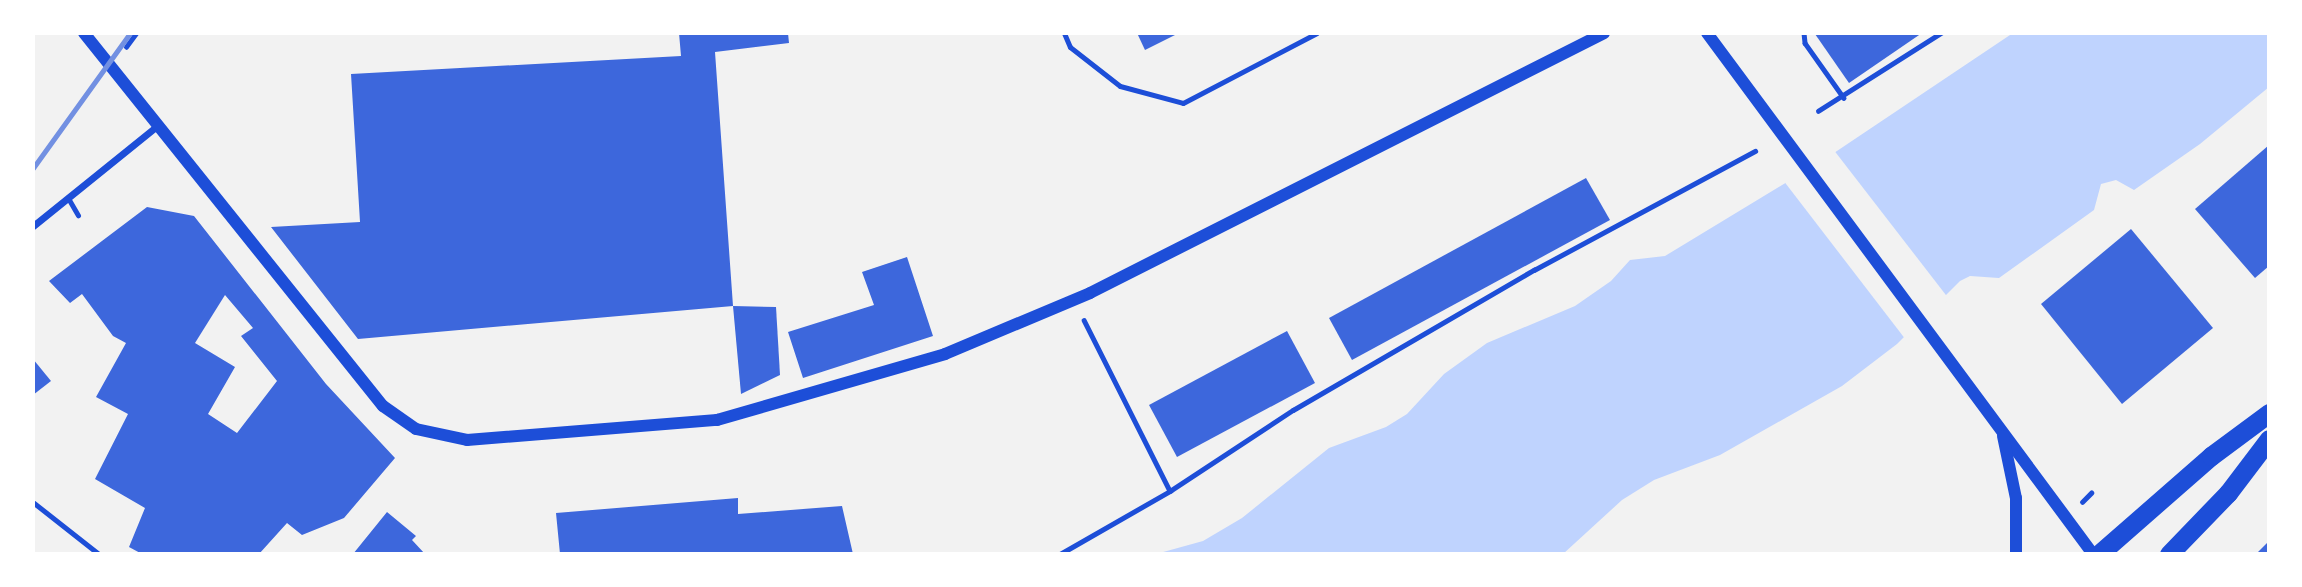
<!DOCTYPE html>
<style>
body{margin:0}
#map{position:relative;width:2302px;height:587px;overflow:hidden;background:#f2f2f2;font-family:Signika,sans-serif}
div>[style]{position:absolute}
.water>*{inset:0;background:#bfd3fe}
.pier>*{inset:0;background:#f2f2f2}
.building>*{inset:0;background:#3d67dc}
.path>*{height:4.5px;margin:-2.25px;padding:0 2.25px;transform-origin:2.25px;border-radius:2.25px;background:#1d4ed8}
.service>*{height:5px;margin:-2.5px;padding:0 2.5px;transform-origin:2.5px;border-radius:2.5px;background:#1d4ed8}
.minor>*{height:7px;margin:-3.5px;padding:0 3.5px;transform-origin:3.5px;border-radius:3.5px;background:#1d4ed8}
.tertiary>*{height:12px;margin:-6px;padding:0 6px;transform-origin:6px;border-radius:6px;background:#1d4ed8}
.trunk>*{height:19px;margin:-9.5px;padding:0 9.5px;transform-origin:9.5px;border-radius:9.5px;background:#1d4ed8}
.rail>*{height:5px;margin:-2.5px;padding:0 2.5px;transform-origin:2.5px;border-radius:2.5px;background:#7290e2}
span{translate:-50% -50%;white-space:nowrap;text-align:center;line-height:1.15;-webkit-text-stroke:5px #fff;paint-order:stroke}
.frame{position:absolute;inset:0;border:35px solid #fff;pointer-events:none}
</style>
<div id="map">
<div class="water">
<div style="clip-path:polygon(2013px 33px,2269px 33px,2269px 87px,2200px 144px,2134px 190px,2116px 180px,2101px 184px,2094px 210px,1999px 278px,1970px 276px,1960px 281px,1897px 344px,1842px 386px,1720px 455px,1654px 480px,1622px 500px,1563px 554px,1156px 554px,1203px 541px,1242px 518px,1329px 448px,1386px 427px,1407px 414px,1444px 374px,1487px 343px,1575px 306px,1611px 281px,1630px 260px,1665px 256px,1825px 159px)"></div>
</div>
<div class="pier">
<div style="clip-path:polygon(1833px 149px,1949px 299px,1906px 340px,1783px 180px)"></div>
</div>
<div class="building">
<div style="clip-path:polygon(679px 33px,788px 33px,789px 43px,715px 52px,733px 306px,358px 339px,271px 227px,360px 222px,351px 74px,681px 56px)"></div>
<div style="clip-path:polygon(1137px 33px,1179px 33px,1145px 50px)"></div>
<div style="clip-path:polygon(1922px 33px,1849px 83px,1815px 34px,1817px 33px)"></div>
<div style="clip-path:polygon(2269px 145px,2269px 266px,2255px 278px,2195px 209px)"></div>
<div style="clip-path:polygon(1586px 178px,1610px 220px,1352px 360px,1329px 318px)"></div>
<div style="clip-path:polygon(evenodd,147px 207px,194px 216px,326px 384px,395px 458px,344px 518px,302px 535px,287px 523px,259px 554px,142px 554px,129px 547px,145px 508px,95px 479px,128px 414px,96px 397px,126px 343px,113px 336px,82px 294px,70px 303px,49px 281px,147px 207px,225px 295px,253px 328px,241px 336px,277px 381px,237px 433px,208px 414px,235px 367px,195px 343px,225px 295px)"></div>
<div style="clip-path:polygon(2131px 229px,2213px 328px,2122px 404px,2041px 304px)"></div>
<div style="clip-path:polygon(907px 257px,933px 336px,803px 378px,788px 332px,874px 305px,862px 272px)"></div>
<div style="clip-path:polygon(733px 306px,776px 307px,780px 375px,741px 394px)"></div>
<div style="clip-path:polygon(1287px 331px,1315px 383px,1177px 457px,1149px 405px)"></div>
<div style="clip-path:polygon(33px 359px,51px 381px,33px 395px)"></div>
<div style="clip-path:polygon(738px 498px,738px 514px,842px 506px,853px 554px,560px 554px,556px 513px)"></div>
<div style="clip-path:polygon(387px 512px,416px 536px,412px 540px,425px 554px,353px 554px)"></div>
<div style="clip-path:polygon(2269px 541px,2269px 554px,2256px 554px)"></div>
</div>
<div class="path">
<div style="left:1804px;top:33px;width:10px;rotate:84deg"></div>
<div style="left:1805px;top:43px;width:67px;rotate:54.7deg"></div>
<div style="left:126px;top:47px;width:17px;rotate:-54deg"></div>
<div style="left:1818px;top:111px;width:146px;rotate:-32.4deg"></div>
<div style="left:1084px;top:320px;width:191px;rotate:63.3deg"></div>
<div style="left:33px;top:502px;width:84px;rotate:38.2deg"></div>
<div style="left:2082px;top:502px;width:13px;rotate:-45deg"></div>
<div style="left:1060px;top:554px;width:127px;rotate:-29.8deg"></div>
<div style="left:1170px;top:491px;width:147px;rotate:-33.4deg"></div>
<div style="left:1293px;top:410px;width:279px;rotate:-30.2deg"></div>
<div style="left:1534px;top:270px;width:251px;rotate:-28.3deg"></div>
</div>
<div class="service">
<div style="left:1064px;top:33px;width:15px;rotate:67deg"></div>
<div style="left:1070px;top:47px;width:63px;rotate:38deg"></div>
<div style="left:1120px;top:86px;width:65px;rotate:15.1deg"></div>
<div style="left:1183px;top:103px;width:151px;rotate:-27.6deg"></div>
<div style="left:68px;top:198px;width:20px;rotate:60deg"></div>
</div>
<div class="minor">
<div style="left:33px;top:226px;width:161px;rotate:-38.9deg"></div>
</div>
<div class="tertiary">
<div style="left:84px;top:33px;width:478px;rotate:51.3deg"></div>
<div style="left:383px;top:406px;width:40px;rotate:34.9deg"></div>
<div style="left:416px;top:429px;width:52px;rotate:12.2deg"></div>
<div style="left:467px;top:440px;width:251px;rotate:-4.6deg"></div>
<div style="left:717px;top:420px;width:237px;rotate:-16.1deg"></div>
<div style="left:945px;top:354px;width:157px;rotate:-22.8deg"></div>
<div style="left:1090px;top:293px;width:576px;rotate:-26.83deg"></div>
<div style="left:1707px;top:33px;width:648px;rotate:53.47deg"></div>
<div style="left:2003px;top:436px;width:63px;rotate:78.2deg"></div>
<div style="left:2016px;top:498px;width:56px;rotate:90deg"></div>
</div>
<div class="trunk">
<div style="left:2099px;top:554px;width:149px;rotate:-41.2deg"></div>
<div style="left:2211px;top:456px;width:72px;rotate:-36.6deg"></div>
<div style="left:2169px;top:554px;width:85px;rotate:-46deg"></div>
<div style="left:2228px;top:493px;width:68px;rotate:-52.8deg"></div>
</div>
<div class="rail">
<div style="left:33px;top:168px;width:166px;rotate:-54.3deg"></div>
</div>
<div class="frame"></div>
</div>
